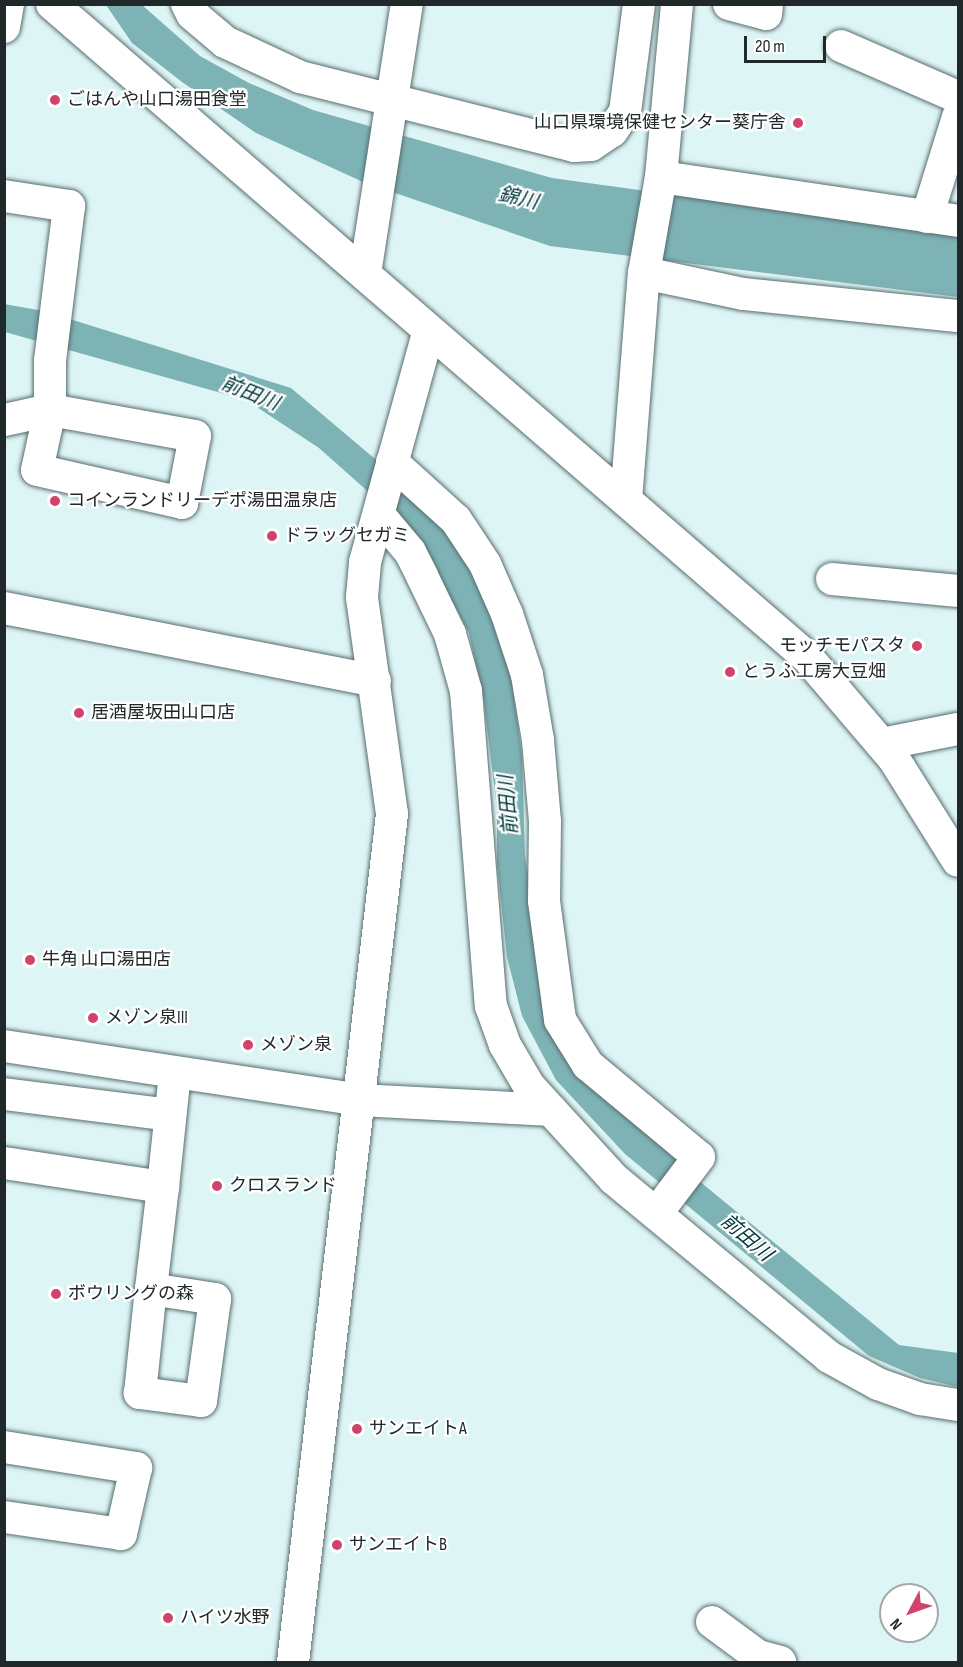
<!DOCTYPE html>
<meta charset="utf-8">
<style>
body{margin:0}
#map{position:relative;width:963px;height:1667px;overflow:hidden;background:#def5f6;font-family:"Sofia Sans Condensed","Noto Sans JP",sans-serif}
div>[style]{position:absolute}
.water>*{inset:0;background:#7eb3b6}
.roads{filter:drop-shadow(0 0 2px #586d6e) drop-shadow(0 0 2px #586d6e)}
.minor>*{height:32px;margin:-16px;padding:0 16px;transform-origin:16px;border-radius:16px;background:#fff}
.dots>*{width:16px;height:16px;translate:-50% -50%;box-sizing:border-box;border:3px solid #fff;border-radius:50%}
span{translate:-50% -50%;white-space:nowrap;text-align:center;line-height:1.15;-webkit-text-stroke:4.5px #fff;paint-order:stroke}
.poi-label{font-size:18px;color:#202829}
.left{translate:0 -50%;text-align:left}
.right{translate:-100% -50%;text-align:right}
.water-label{font-size:20px;color:#02383a;font-style:italic}
.frame{position:absolute;inset:0;border:6px solid #202829;pointer-events:none}
.north{position:absolute;left:879px;top:1583px;width:60px;height:60px;box-sizing:border-box;background:#fff;border:2px solid #a6a9a9;border-radius:50%;rotate:229deg;font-size:16px;font-weight:700;line-height:24px;text-align:center;color:#202829}
.north::after{content:'';display:block;margin:auto;width:21px;height:27px;background:#d1436a;clip-path:polygon(50% 0,100% 100%,50% 72%,0 100%)}
.scale{position:absolute;left:744px;top:36px;width:82px;height:27px;box-sizing:border-box;border:3px solid #202829;border-top:0;padding-left:8px;font-size:18px;line-height:21px;white-space:nowrap;color:#202829;-webkit-text-stroke:4px #fff;paint-order:stroke}
</style>
<div id="map">
<div class="water">
<div style="clip-path:polygon(106px 5px,142px 5px,200px 56px,249px 83px,313px 110px,552px 178px,958px 234px,958px 297px,550px 246px,363px 182px,256px 133px,182px 82px,132px 43px)"></div>
<div style="clip-path:polygon(4px 304px,44px 311px,291px 388px,426px 502px,468px 553px,493px 617px,512px 682px,522px 755px,525px 856px,553px 1033px,581px 1074px,698px 1180px,899px 1345px,958px 1353px,958px 1387px,920px 1378px,869px 1356px,625px 1154px,556px 1080px,522px 1016px,507px 957px,497px 864px,497px 809px,484px 702px,469px 633px,418px 536px,319px 448px,246px 400px,5px 332px)"></div>
</div>
<div class="roads">
<div class="minor">
<div style="left:52px;top:4px;width:1000px;rotate:40.86deg"></div>
<div style="left:808px;top:658px;width:133px;rotate:49.6deg"></div>
<div style="left:894px;top:759px;width:120px;rotate:57.9deg"></div>
<div style="left:187px;top:4px;width:11px;rotate:63deg"></div>
<div style="left:192px;top:14px;width:43px;rotate:40.3deg"></div>
<div style="left:225px;top:42px;width:83px;rotate:25deg"></div>
<div style="left:300px;top:77px;width:283px;rotate:14.1deg"></div>
<div style="left:574px;top:146px;width:17px;rotate:-3deg"></div>
<div style="left:591px;top:145px;width:25px;rotate:-34deg"></div>
<div style="left:612px;top:131px;width:23px;rotate:-56deg"></div>
<div style="left:625px;top:112px;width:109px;rotate:-82.6deg"></div>
<div style="left:729px;top:4px;width:38px;rotate:15deg"></div>
<div style="left:766px;top:14px;width:10px;rotate:-84deg"></div>
<div style="left:4px;top:27px;width:23px;rotate:-80deg"></div>
<div style="left:841px;top:46px;width:128px;rotate:23.6deg"></div>
<div style="left:661px;top:177px;width:300px;rotate:8.4deg"></div>
<div style="left:4px;top:196px;width:66px;rotate:8.7deg"></div>
<div style="left:69px;top:206px;width:155px;rotate:97deg"></div>
<div style="left:50px;top:360px;width:50px;rotate:90deg"></div>
<div style="left:50px;top:410px;width:61px;rotate:102.2deg"></div>
<div style="left:37px;top:470px;width:149px;rotate:12.8deg"></div>
<div style="left:182px;top:503px;width:68px;rotate:-79deg"></div>
<div style="left:195px;top:436px;width:147px;rotate:-169.8deg"></div>
<div style="left:50px;top:410px;width:47px;rotate:167.7deg"></div>
<div style="left:927px;top:217px;width:105px;rotate:-72.8deg"></div>
<div style="left:644px;top:273px;width:102px;rotate:11.9deg"></div>
<div style="left:744px;top:294px;width:215px;rotate:5.9deg"></div>
<div style="left:365px;top:274px;width:273px;rotate:-81.2deg"></div>
<div style="left:392px;top:462px;width:86px;rotate:42.2deg"></div>
<div style="left:456px;top:520px;width:53px;rotate:56.6deg"></div>
<div style="left:485px;top:564px;width:55px;rotate:66.3deg"></div>
<div style="left:507px;top:614px;width:64px;rotate:71.8deg"></div>
<div style="left:527px;top:675px;width:66px;rotate:80.4deg"></div>
<div style="left:538px;top:740px;width:81px;rotate:85.1deg"></div>
<div style="left:545px;top:821px;width:80px;rotate:90.7deg"></div>
<div style="left:544px;top:901px;width:120px;rotate:82.3deg"></div>
<div style="left:560px;top:1020px;width:53px;rotate:58.1deg"></div>
<div style="left:588px;top:1065px;width:144px;rotate:39.7deg"></div>
<div style="left:699px;top:1157px;width:71px;rotate:127deg"></div>
<div style="left:626px;top:500px;width:228px;rotate:-85.5deg"></div>
<div style="left:644px;top:273px;width:97px;rotate:-80deg"></div>
<div style="left:661px;top:177px;width:174px;rotate:-84.7deg"></div>
<div style="left:380px;top:516px;width:47px;rotate:50.2deg"></div>
<div style="left:410px;top:552px;width:27px;rotate:63deg"></div>
<div style="left:422px;top:576px;width:64px;rotate:64.2deg"></div>
<div style="left:450px;top:634px;width:59px;rotate:74.3deg"></div>
<div style="left:466px;top:691px;width:316px;rotate:85.5deg"></div>
<div style="left:491px;top:1006px;width:41px;rotate:70.3deg"></div>
<div style="left:505px;top:1045px;width:48px;rotate:59.7deg"></div>
<div style="left:529px;top:1086px;width:126px;rotate:47.6deg"></div>
<div style="left:614px;top:1179px;width:279px;rotate:39.6deg"></div>
<div style="left:829px;top:1357px;width:56px;rotate:28.9deg"></div>
<div style="left:878px;top:1384px;width:45px;rotate:19.7deg"></div>
<div style="left:920px;top:1399px;width:38px;rotate:9deg"></div>
<div style="left:832px;top:579px;width:127px;rotate:5.4deg"></div>
<div style="left:4px;top:608px;width:378px;rotate:11.1deg"></div>
<div style="left:882px;top:744px;width:77px;rotate:-11.2deg"></div>
<div style="left:4px;top:1046px;width:360px;rotate:8.6deg"></div>
<div style="left:360px;top:1100px;width:191px;rotate:3deg"></div>
<div style="left:4px;top:1094px;width:167px;rotate:7.2deg"></div>
<div style="left:4px;top:1163px;width:161px;rotate:8.6deg"></div>
<div style="left:151px;top:1289px;width:65px;rotate:8.9deg"></div>
<div style="left:215px;top:1299px;width:103px;rotate:97.8deg"></div>
<div style="left:201px;top:1401px;width:62px;rotate:-172.5deg"></div>
<div style="left:140px;top:1393px;width:105px;rotate:-84deg"></div>
<div style="left:151px;top:1289px;width:103px;rotate:-83.3deg"></div>
<div style="left:163px;top:1187px;width:115px;rotate:-84deg"></div>
<div style="left:4px;top:1447px;width:134px;rotate:9deg"></div>
<div style="left:136px;top:1468px;width:68px;rotate:102.8deg"></div>
<div style="left:121px;top:1534px;width:118px;rotate:-171.7deg"></div>
<div style="left:712px;top:1622px;width:57px;rotate:36.5deg"></div>
<div style="left:758px;top:1656px;width:23px;rotate:15deg"></div>
<div style="left:293px;top:1662px;width:854px;rotate:-83.34deg"></div>
<div style="left:392px;top:814px;width:219px;rotate:-97.9deg"></div>
<div style="left:362px;top:597px;width:35px;rotate:-85deg"></div>
<div style="left:365px;top:562px;width:238px;rotate:-74.6deg"></div>
</div>
</div>
<div class="dots">
<div style="left:55px;top:100px;background:#d1436a"></div>
<div style="left:798px;top:123px;background:#d1436a"></div>
<div style="left:55px;top:501px;background:#d1436a"></div>
<div style="left:272px;top:536px;background:#d1436a"></div>
<div style="left:917px;top:646px;background:#d1436a"></div>
<div style="left:730px;top:672px;background:#d1436a"></div>
<div style="left:79px;top:713px;background:#d1436a"></div>
<div style="left:30px;top:960px;background:#d1436a"></div>
<div style="left:93px;top:1018px;background:#d1436a"></div>
<div style="left:248px;top:1045px;background:#d1436a"></div>
<div style="left:217px;top:1186px;background:#d1436a"></div>
<div style="left:56px;top:1294px;background:#d1436a"></div>
<div style="left:357px;top:1429px;background:#d1436a"></div>
<div style="left:337px;top:1545px;background:#d1436a"></div>
<div style="left:168px;top:1618px;background:#d1436a"></div>
</div>
<div class="poi-label">
<span class="left" style="left:67px;top:100px">ごはんや山口湯田食堂</span>
<span class="right" style="left:786px;top:123px">山口県環境保健センター葵庁舎</span>
<span class="left" style="left:67px;top:501px">コインランドリーデポ湯田温泉店</span>
<span class="left" style="left:284px;top:536px">ドラッグセガミ</span>
<span class="right" style="left:905px;top:646px">モッチモパスタ</span>
<span class="left" style="left:742px;top:672px">とうふ工房大豆畑</span>
<span class="left" style="left:91px;top:713px">居酒屋坂田山口店</span>
<span class="left" style="left:42px;top:960px">牛角 山口湯田店</span>
<span class="left" style="left:105px;top:1018px">メゾン泉III</span>
<span class="left" style="left:260px;top:1045px">メゾン泉</span>
<span class="left" style="left:229px;top:1186px">クロスランド</span>
<span class="left" style="left:68px;top:1294px">ボウリングの森</span>
<span class="left" style="left:369px;top:1429px">サンエイトA</span>
<span class="left" style="left:349px;top:1545px">サンエイトB</span>
<span class="left" style="left:180px;top:1618px">ハイツ水野</span>
</div>
<div class="water-label">
<span style="left:518px;top:199px;rotate:13deg">錦川</span>
<span style="left:250px;top:394px;rotate:22deg">前田川</span>
<span style="left:509px;top:805px;rotate:-95deg">前田川</span>
<span style="left:746px;top:1238px;rotate:41deg">前田川</span>
</div>
<div class="frame"></div>
<div class="north">N</div>
<div class="scale">20 m</div>
</div>
